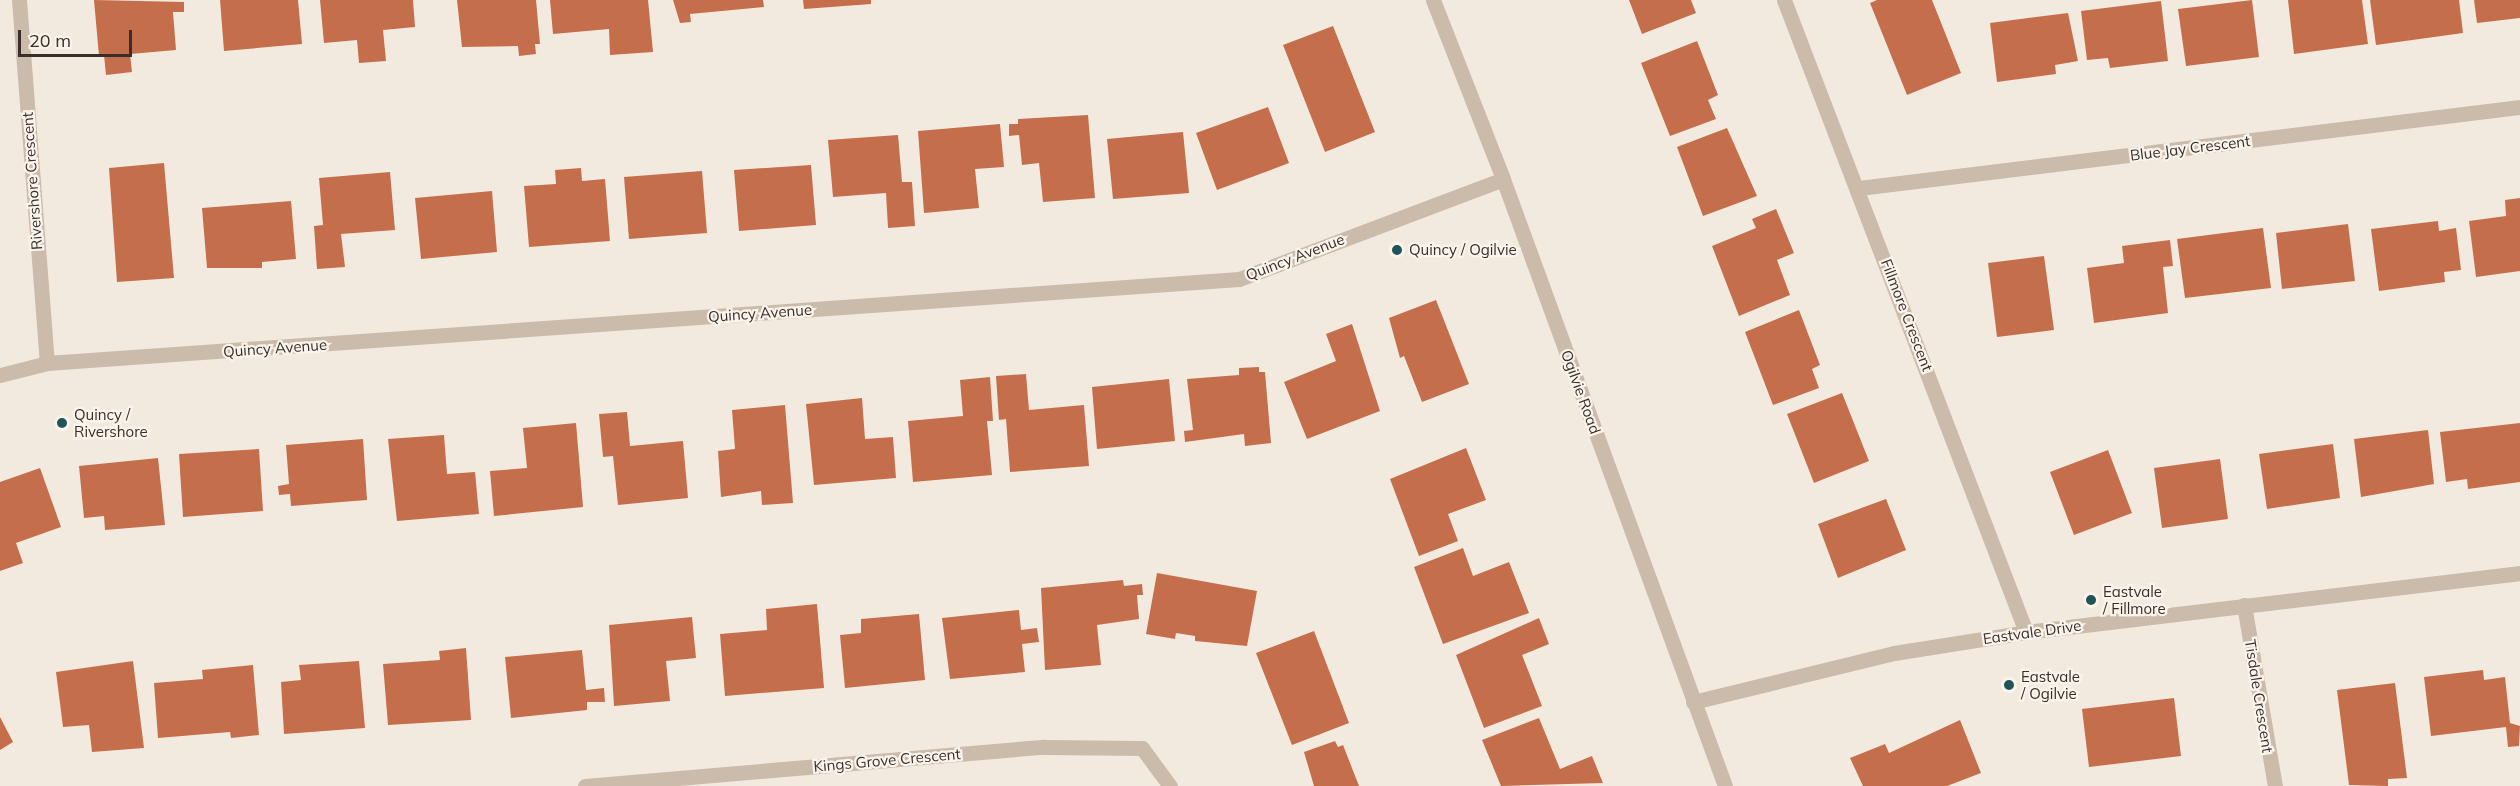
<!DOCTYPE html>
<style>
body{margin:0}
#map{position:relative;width:2520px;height:786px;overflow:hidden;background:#f3eadf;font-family:Mulish,sans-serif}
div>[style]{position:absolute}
.building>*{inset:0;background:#c56e4b}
.minor>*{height:15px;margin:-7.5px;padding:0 7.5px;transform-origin:7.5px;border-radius:7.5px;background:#cbbbab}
.tertiary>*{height:15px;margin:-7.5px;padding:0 7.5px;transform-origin:7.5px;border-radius:7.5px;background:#cbbbab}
.dots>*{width:16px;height:16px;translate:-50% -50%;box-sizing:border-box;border:3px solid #faf4ec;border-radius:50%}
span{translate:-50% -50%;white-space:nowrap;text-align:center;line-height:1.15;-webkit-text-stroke:4.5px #faf4ec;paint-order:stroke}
.street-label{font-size:15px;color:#392f2a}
.poi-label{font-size:15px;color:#392f2a}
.left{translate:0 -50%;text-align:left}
.scale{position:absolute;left:18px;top:30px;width:114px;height:27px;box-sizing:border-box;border:3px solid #392f2a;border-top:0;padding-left:8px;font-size:18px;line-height:21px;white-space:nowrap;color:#392f2a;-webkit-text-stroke:4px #faf4ec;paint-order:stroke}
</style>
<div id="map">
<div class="building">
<div style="clip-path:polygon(94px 0,184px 2px,184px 12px,173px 12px,176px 50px,130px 54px,132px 72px,106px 75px,104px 55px,99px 56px)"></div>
<div style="clip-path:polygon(220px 0,298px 0,302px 44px,224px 51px)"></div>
<div style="clip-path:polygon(320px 0,413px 0,415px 27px,383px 30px,386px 61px,359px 63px,357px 40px,324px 43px)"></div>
<div style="clip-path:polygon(457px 0,536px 0,540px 44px,535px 44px,536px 54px,519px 56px,518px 46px,462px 47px)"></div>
<div style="clip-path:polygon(550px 0,648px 0,653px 52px,610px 55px,609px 29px,553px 34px)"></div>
<div style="clip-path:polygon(673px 0,763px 0,764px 7px,690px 14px,691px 22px,680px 23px)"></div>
<div style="clip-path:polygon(803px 0,871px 0,871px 4px,804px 9px)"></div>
<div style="clip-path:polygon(1629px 0,1691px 0,1696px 13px,1642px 34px)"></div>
<div style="clip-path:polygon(1877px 0,1932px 0,1961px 73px,1907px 95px,1870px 3px)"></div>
<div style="clip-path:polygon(2252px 0,2259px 57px,2186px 66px,2178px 9px)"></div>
<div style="clip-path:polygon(2288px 0,2362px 0,2368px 44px,2294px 54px)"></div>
<div style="clip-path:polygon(2370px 0,2459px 0,2463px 33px,2376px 45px)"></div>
<div style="clip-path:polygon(2474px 0,2520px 0,2520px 18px,2477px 23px)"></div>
<div style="clip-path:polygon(2161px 1px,2168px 61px,2110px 68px,2108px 58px,2087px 60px,2081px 11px)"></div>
<div style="clip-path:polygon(2068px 13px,2078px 61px,2055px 65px,2056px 74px,1997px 82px,1990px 23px)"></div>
<div style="clip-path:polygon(1333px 26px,1375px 132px,1325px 152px,1283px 45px)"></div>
<div style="clip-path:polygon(1697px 41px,1718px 95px,1708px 100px,1716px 119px,1670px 136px,1641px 63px)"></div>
<div style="clip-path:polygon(1268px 107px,1289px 163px,1217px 190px,1196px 133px)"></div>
<div style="clip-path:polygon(1088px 115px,1095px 198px,1043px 202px,1039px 163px,1022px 165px,1019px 135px,1009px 136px,1009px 124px,1018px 124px,1018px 119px)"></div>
<div style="clip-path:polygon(1000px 124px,1004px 167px,975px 169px,979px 208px,924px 213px,918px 131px)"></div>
<div style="clip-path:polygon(1727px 128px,1757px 196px,1703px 216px,1677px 147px)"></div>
<div style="clip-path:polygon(1183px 132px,1189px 193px,1113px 199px,1107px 139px)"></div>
<div style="clip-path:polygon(898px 135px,902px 182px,912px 182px,915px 226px,888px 228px,886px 193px,833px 197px,828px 140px)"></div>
<div style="clip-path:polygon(164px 163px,174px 278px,117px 282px,109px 168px)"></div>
<div style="clip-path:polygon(811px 165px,816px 225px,739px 231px,734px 170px)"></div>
<div style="clip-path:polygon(581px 168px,582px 181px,605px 179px,610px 241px,529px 247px,524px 186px,556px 184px,555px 170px)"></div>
<div style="clip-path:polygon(702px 171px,707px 233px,629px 239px,624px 177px)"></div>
<div style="clip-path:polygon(390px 172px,395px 230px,341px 234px,345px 267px,317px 269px,314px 226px,323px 225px,319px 178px)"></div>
<div style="clip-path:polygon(492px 191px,497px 252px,421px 259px,415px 198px)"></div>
<div style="clip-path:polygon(2520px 198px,2520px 271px,2476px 277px,2469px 221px,2506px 216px,2505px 200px)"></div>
<div style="clip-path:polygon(291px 201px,296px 259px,262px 262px,262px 268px,207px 268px,202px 208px)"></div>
<div style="clip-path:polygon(1776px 209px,1794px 253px,1777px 260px,1790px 295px,1739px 316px,1712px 246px,1756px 228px,1752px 219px)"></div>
<div style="clip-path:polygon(2438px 221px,2439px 231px,2456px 228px,2461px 270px,2444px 272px,2445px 282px,2379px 291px,2371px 229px)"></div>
<div style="clip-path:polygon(2348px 224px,2355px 281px,2282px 289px,2276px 233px)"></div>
<div style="clip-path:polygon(2263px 228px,2271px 288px,2185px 298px,2177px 239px)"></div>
<div style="clip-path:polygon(2170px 240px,2173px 266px,2163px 267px,2168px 313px,2094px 323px,2087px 268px,2124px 263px,2122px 246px)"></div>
<div style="clip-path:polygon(2044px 256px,2054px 330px,1997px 337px,1988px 263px)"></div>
<div style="clip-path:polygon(1436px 300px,1469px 384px,1422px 402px,1404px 356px,1400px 358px,1389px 318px)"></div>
<div style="clip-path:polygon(1799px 310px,1820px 365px,1812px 369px,1819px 388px,1773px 405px,1745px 332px)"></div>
<div style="clip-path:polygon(1352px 324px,1380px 411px,1307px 439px,1284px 382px,1336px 361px,1326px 334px)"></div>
<div style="clip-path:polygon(1259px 367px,1259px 372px,1265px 372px,1271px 443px,1245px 446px,1244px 434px,1185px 442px,1184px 431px,1193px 430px,1187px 379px,1239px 375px,1239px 368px)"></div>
<div style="clip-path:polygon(1026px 374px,1029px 410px,1084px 405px,1089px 466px,1010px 472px,1006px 419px,999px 420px,996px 376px)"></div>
<div style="clip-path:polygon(990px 377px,993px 421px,987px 421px,992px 475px,913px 482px,908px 421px,963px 416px,960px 380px)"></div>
<div style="clip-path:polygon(1169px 379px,1175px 441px,1097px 449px,1092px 387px)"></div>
<div style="clip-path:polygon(1842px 393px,1869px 461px,1814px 483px,1787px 414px)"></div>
<div style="clip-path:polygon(862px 398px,865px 439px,893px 437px,896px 478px,814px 485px,806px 404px)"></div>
<div style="clip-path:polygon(785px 405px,793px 503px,762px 505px,761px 491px,721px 497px,718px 451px,735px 449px,732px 410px)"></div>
<div style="clip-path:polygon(627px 412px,630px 446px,683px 441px,688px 498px,618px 505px,613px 456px,603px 457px,599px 414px)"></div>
<div style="clip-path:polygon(576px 423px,583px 507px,494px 516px,490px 471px,527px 468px,523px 428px)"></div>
<div style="clip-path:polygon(2520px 423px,2520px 482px,2468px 489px,2467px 479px,2446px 482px,2440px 432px)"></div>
<div style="clip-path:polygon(2428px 430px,2434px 484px,2361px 497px,2354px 439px)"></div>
<div style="clip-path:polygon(444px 435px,447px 474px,475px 472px,479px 514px,397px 521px,388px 439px)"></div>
<div style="clip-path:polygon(363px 439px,367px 500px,291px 506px,290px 494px,279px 495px,278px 486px,289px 484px,286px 445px)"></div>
<div style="clip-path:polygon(2333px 444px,2340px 498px,2267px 509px,2259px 454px)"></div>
<div style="clip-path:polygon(1466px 448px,1486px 500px,1448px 514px,1458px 541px,1419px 556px,1390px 479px)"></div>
<div style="clip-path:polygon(259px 449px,263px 511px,183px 517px,179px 454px)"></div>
<div style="clip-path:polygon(2108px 450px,2132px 513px,2074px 535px,2050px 472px)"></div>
<div style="clip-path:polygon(158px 458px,165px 525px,105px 530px,104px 516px,84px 518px,79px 466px)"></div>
<div style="clip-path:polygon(2220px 459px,2228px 519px,2162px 528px,2154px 468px)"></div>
<div style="clip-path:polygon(40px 468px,61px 527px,16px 543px,23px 563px,0 571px,0 482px)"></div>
<div style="clip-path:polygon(1886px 499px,1906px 550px,1838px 578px,1818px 524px)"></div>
<div style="clip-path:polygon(1463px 548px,1473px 576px,1509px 562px,1529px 613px,1443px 644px,1414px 567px)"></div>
<div style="clip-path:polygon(1157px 573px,1257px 591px,1247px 646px,1195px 641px,1195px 636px,1176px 633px,1175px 639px,1146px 634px)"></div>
<div style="clip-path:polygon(1123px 580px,1124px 586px,1142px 584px,1143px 595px,1137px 595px,1139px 619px,1097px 625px,1101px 665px,1045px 670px,1041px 588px)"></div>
<div style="clip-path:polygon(817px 604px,824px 688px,725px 696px,720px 634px,767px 630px,766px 609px)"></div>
<div style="clip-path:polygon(1019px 610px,1021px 630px,1037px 628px,1039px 642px,1022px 644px,1025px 672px,950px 679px,942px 618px)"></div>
<div style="clip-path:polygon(919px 614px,925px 680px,845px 688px,840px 635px,861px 633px,861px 619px)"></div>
<div style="clip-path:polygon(692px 617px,696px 658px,666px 661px,670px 701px,614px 706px,609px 625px)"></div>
<div style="clip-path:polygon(1539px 618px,1549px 644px,1522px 655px,1542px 706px,1484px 728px,1456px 655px)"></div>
<div style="clip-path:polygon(1314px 631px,1349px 723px,1292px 745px,1256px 653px)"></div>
<div style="clip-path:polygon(466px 648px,471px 720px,388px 725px,383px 664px,440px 660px,439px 651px)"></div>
<div style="clip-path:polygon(582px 650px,586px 690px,604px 688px,605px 702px,587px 702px,587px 710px,511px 718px,505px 657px)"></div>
<div style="clip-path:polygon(133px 661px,144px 748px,92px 752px,89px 725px,63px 727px,56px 672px)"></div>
<div style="clip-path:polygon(359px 661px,365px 728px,284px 734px,281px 682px,301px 680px,299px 665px)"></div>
<div style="clip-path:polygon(253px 665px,259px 735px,231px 738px,230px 732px,158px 738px,154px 683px,203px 679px,202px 670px)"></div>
<div style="clip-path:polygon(2483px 670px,2484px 680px,2505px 677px,2510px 723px,2520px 726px,2519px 746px,2508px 747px,2506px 727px,2431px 736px,2424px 677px)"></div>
<div style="clip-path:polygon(2395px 683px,2407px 778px,2388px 779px,2388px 786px,2349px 785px,2337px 690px)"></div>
<div style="clip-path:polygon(2174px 698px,2181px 756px,2089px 767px,2082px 709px)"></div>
<div style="clip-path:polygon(0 717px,13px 742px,0 750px)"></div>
<div style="clip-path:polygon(1539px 718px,1560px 769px,1592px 756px,1603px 783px,1501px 786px,1482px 740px)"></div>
<div style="clip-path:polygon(1960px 720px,1981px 773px,1947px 786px,1863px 786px,1850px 758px,1885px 744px,1889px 753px)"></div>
<div style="clip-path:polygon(1335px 741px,1338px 747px,1343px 745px,1359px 786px,1314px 786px,1304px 752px)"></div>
</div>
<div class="minor">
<div style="left:19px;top:0;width:364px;rotate:85.6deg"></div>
<div style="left:1784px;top:0;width:677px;rotate:69.05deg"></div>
<div style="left:1859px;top:188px;width:666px;rotate:-6.99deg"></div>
<div style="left:2244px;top:605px;width:184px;rotate:80.3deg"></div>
<div style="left:585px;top:786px;width:461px;rotate:-4.9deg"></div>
<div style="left:1044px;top:747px;width:98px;rotate:0.6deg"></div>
<div style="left:1142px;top:748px;width:47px;rotate:53.6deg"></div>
</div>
<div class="tertiary">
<div style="left:1433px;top:0;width:192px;rotate:68.6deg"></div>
<div style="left:1503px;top:179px;width:646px;rotate:69.91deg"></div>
<div style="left:0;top:375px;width:49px;rotate:-14.3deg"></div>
<div style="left:47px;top:363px;width:1195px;rotate:-4.03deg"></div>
<div style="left:1239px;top:279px;width:282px;rotate:-20.7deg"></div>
<div style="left:1693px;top:702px;width:207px;rotate:-13.7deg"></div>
<div style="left:1894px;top:653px;width:134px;rotate:-9deg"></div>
<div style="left:2026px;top:632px;width:498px;rotate:-6.8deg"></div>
</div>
<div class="dots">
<div style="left:1397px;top:250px;background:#1f545b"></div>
<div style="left:62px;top:423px;background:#1f545b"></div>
<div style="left:2091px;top:600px;background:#1f545b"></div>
<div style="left:2009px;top:685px;background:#1f545b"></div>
</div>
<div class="street-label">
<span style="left:2190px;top:148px;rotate:-7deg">Blue Jay Crescent</span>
<span style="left:32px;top:181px;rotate:-94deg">Rivershore Crescent</span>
<span style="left:1295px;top:257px;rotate:-21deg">Quincy Avenue</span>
<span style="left:760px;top:313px;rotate:-4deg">Quincy Avenue</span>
<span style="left:1907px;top:315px;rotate:69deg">Fillmore Crescent</span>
<span style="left:275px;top:348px;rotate:-4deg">Quincy Avenue</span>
<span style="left:1581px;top:392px;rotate:70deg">Ogilvie Road</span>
<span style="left:2032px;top:632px;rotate:-8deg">Eastvale Drive</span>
<span style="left:2259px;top:696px;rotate:81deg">Tisdale Crescent</span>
<span style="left:887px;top:760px;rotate:-5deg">Kings Grove Crescent</span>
</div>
<div class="poi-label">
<span class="left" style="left:1409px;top:250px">Quincy / Ogilvie</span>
<span class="left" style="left:74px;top:423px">Quincy /<br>Rivershore</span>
<span class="left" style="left:2103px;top:600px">Eastvale<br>/ Fillmore</span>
<span class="left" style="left:2021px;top:685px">Eastvale<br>/ Ogilvie</span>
</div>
<div class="scale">20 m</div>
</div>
